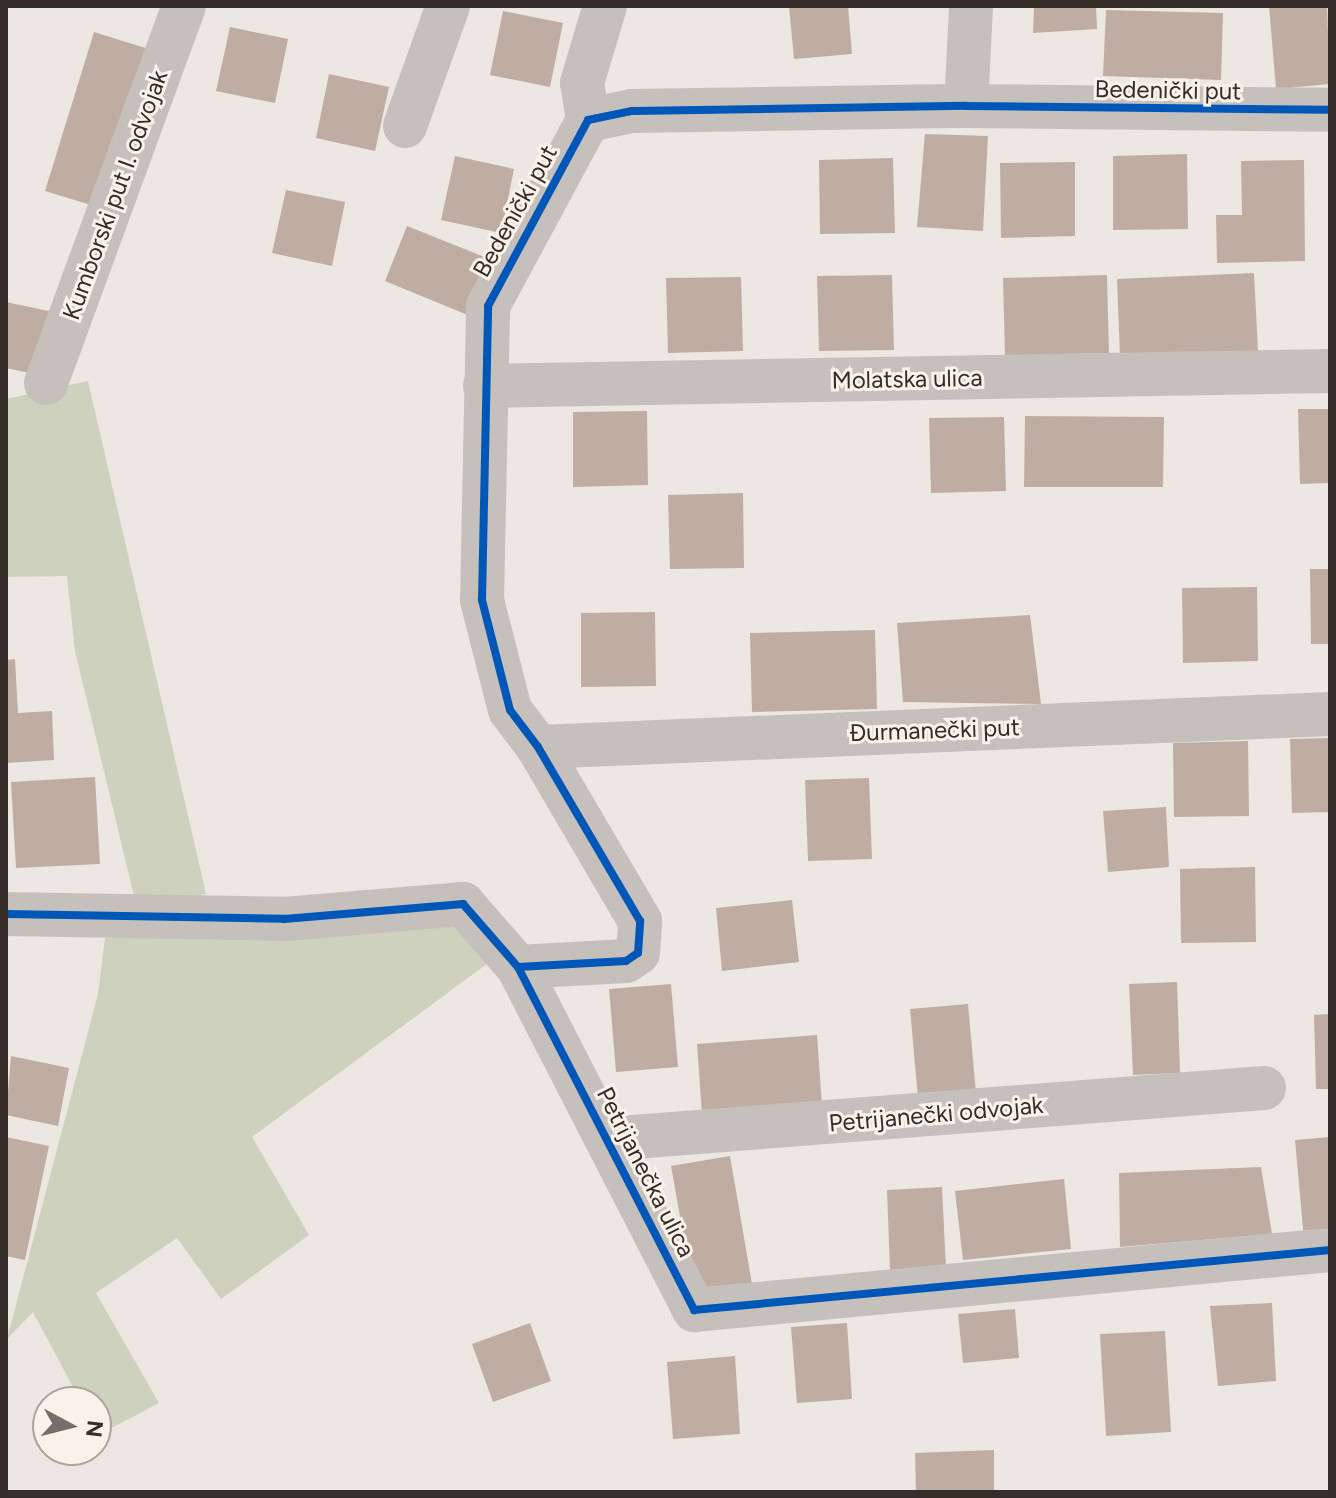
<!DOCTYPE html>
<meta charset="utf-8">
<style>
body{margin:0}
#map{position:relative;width:1336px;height:1498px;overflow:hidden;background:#ece7e2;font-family:Figtree,sans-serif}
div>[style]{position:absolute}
.green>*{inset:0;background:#cdd1bd}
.building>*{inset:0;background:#bfada4}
.minor>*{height:44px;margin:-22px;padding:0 22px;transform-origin:22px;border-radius:22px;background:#c5c0bb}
.cycleway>*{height:8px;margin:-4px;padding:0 4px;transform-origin:4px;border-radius:4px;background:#0057b8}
span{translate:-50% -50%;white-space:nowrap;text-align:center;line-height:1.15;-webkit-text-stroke:6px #f9f2e9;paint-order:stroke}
.street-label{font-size:24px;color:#362d29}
.frame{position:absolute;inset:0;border:8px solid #362d29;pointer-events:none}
.north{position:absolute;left:32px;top:1386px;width:80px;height:80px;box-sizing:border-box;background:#f9f2e9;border:2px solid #aba39c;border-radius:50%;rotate:97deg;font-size:22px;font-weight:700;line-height:32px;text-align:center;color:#362d29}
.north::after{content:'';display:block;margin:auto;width:28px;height:36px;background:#766e6a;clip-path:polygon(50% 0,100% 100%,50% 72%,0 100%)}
</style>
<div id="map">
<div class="green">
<div style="clip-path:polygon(88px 381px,206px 894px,136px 904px,75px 651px,67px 576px,6px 577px,6px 399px)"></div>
<div style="clip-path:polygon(463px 923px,495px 958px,252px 1137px,309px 1235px,221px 1299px,177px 1238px,96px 1293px,159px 1403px,98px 1435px,96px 1402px,81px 1402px,33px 1312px,7px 1339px,98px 994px,105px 938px,242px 937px)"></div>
</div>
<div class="building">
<div style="clip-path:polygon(789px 6px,848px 6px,852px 54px,794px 59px)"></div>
<div style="clip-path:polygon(1034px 6px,1096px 6px,1097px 29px,1033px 33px)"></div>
<div style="clip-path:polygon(1269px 6px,1327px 6px,1330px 84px,1276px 89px)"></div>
<div style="clip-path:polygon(1106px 10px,1223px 13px,1221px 80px,1103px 76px)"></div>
<div style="clip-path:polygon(503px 11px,563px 23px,550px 87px,490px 75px)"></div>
<div style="clip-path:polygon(230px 27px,288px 39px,275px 103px,216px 91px)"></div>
<div style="clip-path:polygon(94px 32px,152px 50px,104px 209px,45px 191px)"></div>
<div style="clip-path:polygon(329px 74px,389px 87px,375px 151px,316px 138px)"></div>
<div style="clip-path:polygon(925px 134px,988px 136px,983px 231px,917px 227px)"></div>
<div style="clip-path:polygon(1187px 154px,1188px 229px,1113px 230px,1113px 156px)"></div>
<div style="clip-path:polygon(455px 156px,514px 169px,501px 233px,441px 220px)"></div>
<div style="clip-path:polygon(893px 158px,895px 233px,820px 234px,819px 160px)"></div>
<div style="clip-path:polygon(1304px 160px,1305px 261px,1217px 263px,1216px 215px,1242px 215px,1241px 161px)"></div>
<div style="clip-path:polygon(1075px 162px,1075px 236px,1001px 238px,1000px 163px)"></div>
<div style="clip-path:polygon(286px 190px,345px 202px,332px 266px,272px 253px)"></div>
<div style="clip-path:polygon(407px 226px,492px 260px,470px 316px,385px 281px)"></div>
<div style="clip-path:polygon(1254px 273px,1258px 351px,1120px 356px,1117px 279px)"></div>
<div style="clip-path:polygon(892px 275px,894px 350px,819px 351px,817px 276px)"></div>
<div style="clip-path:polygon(1107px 275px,1109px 353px,1005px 356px,1003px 278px)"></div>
<div style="clip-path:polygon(741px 277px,743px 351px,668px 353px,666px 278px)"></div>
<div style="clip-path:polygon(6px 302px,58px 313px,44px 376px,6px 368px)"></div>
<div style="clip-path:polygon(1298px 409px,1330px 409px,1330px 483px,1300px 484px)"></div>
<div style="clip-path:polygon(647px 411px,648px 485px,573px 487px,573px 412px)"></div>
<div style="clip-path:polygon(1025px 416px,1164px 417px,1163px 487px,1024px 487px)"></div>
<div style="clip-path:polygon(1004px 417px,1006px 491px,931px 493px,929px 418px)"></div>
<div style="clip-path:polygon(743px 493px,744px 568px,670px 569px,668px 495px)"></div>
<div style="clip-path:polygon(1310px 569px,1330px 569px,1330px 644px,1311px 644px)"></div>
<div style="clip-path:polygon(1257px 587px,1258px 661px,1183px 663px,1182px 588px)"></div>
<div style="clip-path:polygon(655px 612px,656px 686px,581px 687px,581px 613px)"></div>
<div style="clip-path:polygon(1030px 615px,1041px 704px,903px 702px,897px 623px)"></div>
<div style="clip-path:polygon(875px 630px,877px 709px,752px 712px,750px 633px)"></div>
<div style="clip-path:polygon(15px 659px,18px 713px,52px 711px,54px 760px,6px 763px,6px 660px)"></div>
<div style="clip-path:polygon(1330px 738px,1330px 812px,1292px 813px,1290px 739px)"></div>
<div style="clip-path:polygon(1248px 741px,1249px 816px,1174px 817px,1173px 743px)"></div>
<div style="clip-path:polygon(95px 777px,100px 864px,16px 868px,11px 782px)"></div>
<div style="clip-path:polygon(869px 778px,872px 859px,808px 861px,805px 780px)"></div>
<div style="clip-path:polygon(1166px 807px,1169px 867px,1108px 872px,1103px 811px)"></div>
<div style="clip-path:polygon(1255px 867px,1256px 942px,1181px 943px,1180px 869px)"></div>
<div style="clip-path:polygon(792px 900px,799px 962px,722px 971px,716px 908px)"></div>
<div style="clip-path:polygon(1177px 982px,1180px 1073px,1133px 1075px,1129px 984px)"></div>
<div style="clip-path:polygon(671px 984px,678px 1067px,616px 1072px,609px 989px)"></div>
<div style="clip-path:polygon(968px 1004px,977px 1104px,919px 1109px,910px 1009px)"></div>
<div style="clip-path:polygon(1330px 1014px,1330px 1089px,1316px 1089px,1314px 1015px)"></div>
<div style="clip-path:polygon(817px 1035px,822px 1105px,702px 1114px,697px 1044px)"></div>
<div style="clip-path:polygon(11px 1056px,69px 1068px,58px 1126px,6px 1115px)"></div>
<div style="clip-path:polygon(6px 1137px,49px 1146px,25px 1260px,6px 1256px)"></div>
<div style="clip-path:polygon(1330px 1137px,1330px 1237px,1304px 1239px,1295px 1140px)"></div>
<div style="clip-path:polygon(730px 1156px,753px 1290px,695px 1300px,671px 1166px)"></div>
<div style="clip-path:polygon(1261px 1167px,1272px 1234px,1120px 1247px,1119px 1173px)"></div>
<div style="clip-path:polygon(1064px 1179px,1071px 1249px,963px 1260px,955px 1191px)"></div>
<div style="clip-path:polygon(942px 1187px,946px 1269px,890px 1271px,887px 1190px)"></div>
<div style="clip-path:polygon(1272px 1303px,1276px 1381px,1218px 1386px,1210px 1306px)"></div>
<div style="clip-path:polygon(1015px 1309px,1019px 1358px,963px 1363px,958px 1314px)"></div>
<div style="clip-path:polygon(530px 1323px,551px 1381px,493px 1402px,472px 1344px)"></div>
<div style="clip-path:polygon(847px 1323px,852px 1399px,797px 1403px,791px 1327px)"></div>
<div style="clip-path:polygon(1165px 1331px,1171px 1432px,1106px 1436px,1100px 1334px)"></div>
<div style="clip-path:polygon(735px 1356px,740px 1434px,673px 1439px,667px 1362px)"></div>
<div style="clip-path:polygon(994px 1450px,994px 1492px,916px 1492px,915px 1453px)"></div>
</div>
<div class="minor">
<div style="left:966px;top:106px;width:100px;rotate:-87.1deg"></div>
<div style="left:588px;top:120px;width:37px;rotate:-99deg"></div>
<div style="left:582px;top:83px;width:80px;rotate:-73.4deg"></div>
<div style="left:405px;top:126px;width:127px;rotate:-70.3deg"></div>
<div style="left:46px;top:383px;width:401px;rotate:-69.9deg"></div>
<div style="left:485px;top:386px;width:845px;rotate:-1.02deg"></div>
<div style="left:538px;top:747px;width:793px;rotate:-2.39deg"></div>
<div style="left:6px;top:914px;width:278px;rotate:1deg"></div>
<div style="left:284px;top:919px;width:180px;rotate:-4.8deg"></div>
<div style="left:463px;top:904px;width:84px;rotate:48.9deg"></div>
<div style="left:518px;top:967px;width:386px;rotate:62.8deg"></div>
<div style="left:694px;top:1310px;width:639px;rotate:-5.39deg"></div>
<div style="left:518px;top:967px;width:108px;rotate:-3.2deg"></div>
<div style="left:626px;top:961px;width:14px;rotate:-34deg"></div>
<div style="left:638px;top:953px;width:32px;rotate:-86deg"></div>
<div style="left:640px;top:921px;width:202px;rotate:-120.4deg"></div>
<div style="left:538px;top:747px;width:46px;rotate:-127.1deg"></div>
<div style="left:510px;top:710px;width:114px;rotate:-104.3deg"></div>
<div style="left:482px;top:600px;width:294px;rotate:-88.8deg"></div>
<div style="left:488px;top:306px;width:211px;rotate:-61.7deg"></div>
<div style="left:588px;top:120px;width:45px;rotate:-11.6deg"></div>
<div style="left:632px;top:111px;width:334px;rotate:-0.9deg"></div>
<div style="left:966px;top:106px;width:364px;rotate:0.6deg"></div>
<div style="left:608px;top:1139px;width:658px;rotate:-4.45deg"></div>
</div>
<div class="cycleway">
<div style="left:6px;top:914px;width:278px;rotate:1deg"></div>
<div style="left:284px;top:919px;width:180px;rotate:-4.8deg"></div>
<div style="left:463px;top:904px;width:84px;rotate:48.9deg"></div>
<div style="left:518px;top:967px;width:386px;rotate:62.8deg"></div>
<div style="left:694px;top:1310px;width:639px;rotate:-5.39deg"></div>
<div style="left:518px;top:967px;width:108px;rotate:-3.2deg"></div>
<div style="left:626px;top:961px;width:14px;rotate:-34deg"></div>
<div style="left:638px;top:953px;width:32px;rotate:-86deg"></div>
<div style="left:640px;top:921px;width:202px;rotate:-120.4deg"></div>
<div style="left:538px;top:747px;width:46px;rotate:-127.1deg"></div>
<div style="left:510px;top:710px;width:114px;rotate:-104.3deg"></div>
<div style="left:482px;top:600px;width:294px;rotate:-88.8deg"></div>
<div style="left:488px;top:306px;width:211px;rotate:-61.7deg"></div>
<div style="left:588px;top:120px;width:45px;rotate:-11.6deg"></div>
<div style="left:632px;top:111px;width:334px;rotate:-0.9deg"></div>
<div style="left:966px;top:106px;width:364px;rotate:0.6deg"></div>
</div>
<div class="street-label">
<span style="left:1168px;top:90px;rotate:1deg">Bedenički put</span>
<span style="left:115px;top:195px;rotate:-70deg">Kumborski put I. odvojak</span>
<span style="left:515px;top:211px;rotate:-61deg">Bedenički put</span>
<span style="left:907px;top:379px;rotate:-1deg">Molatska ulica</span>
<span style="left:934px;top:730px;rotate:-2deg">Đurmanečki put</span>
<span style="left:936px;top:1114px;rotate:-5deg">Petrijanečki odvojak</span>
<span style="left:646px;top:1172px;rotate:63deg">Petrijanečka ulica</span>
</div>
<div class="frame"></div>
<div class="north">N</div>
</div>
